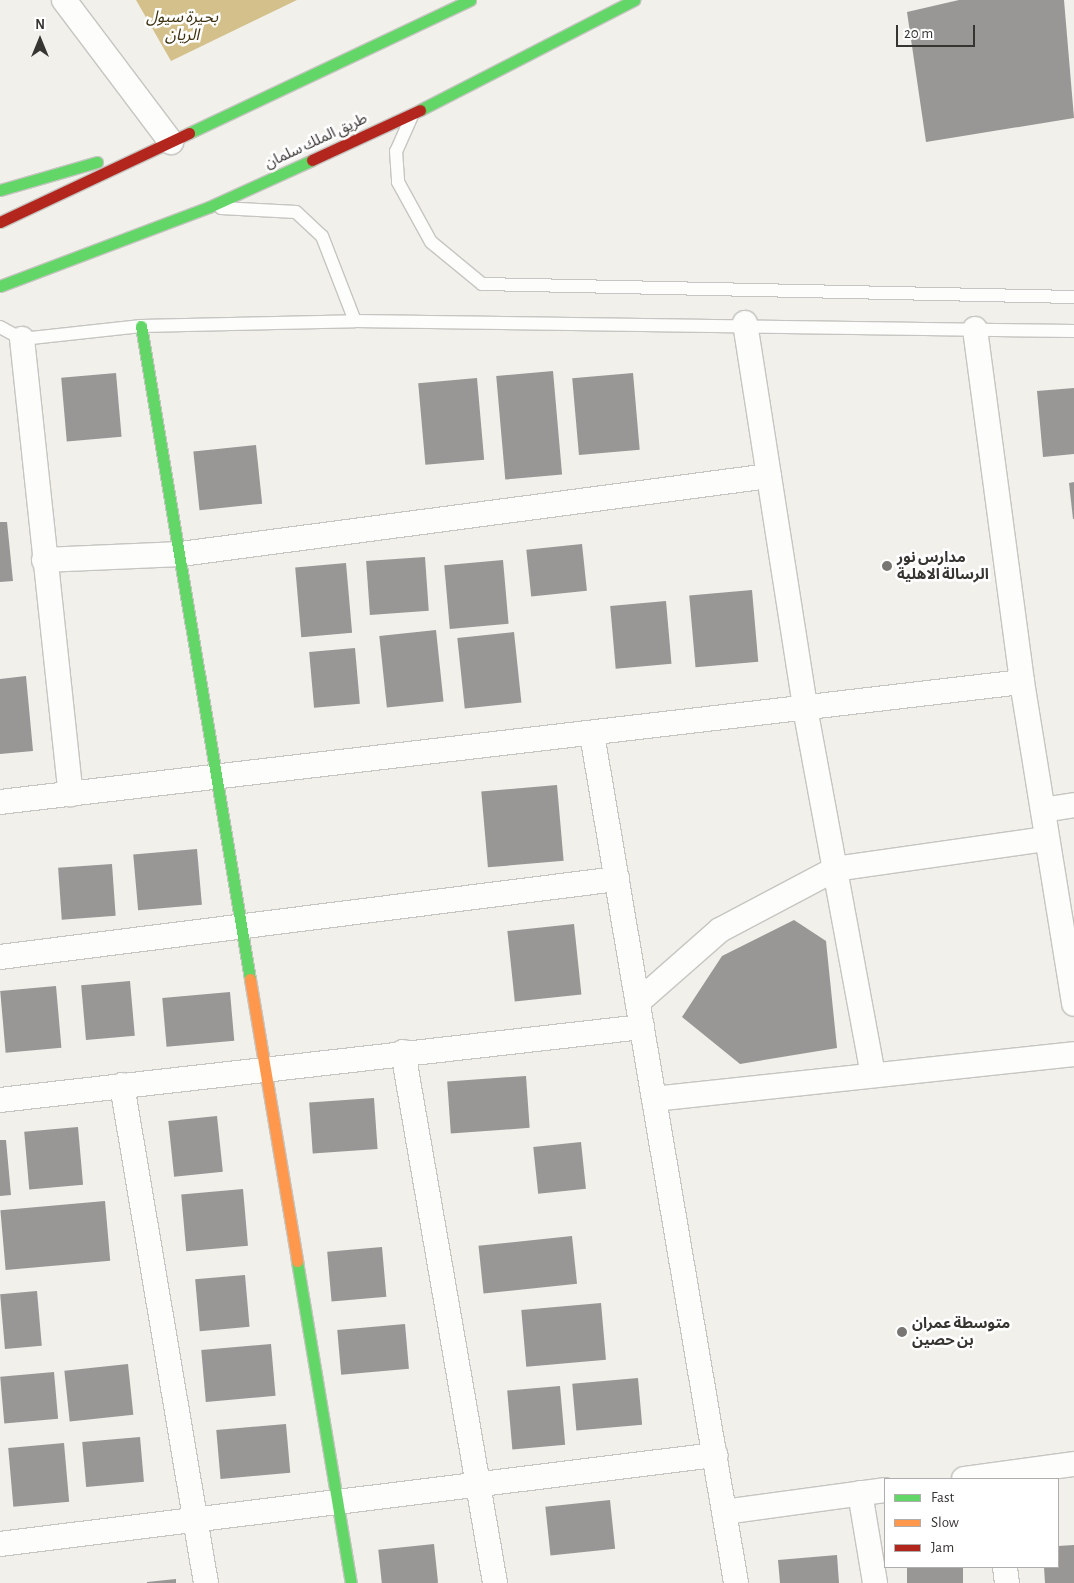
<!DOCTYPE html>
<meta charset="utf-8">
<style>
body{margin:0}
#map{position:relative;width:1074px;height:1583px;overflow:hidden;background:#f1f0eb;font-family:"Alegreya Sans","Noto Sans Arabic",sans-serif}
div>[style]{position:absolute}
.water>*{inset:0;background:#d3c08a}
.building>*{inset:0;background:#989795;transform-origin:0 0}
.roads{filter:drop-shadow(1px 0 #c6c5c1) drop-shadow(-1px 0 #c6c5c1) drop-shadow(0 1px #c6c5c1) drop-shadow(0 -1px #c6c5c1)}
.lane>*{height:12px;margin:-6px;padding:0 6px;transform-origin:6px;border-radius:6px;background:#fdfdfc}
.street>*{height:24px;margin:-12px;padding:0 12px;transform-origin:12px;border-radius:12px;background:#fdfdfc}
.fast>*{height:11px;margin:-5.5px;padding:0 5.5px;transform-origin:5.5px;border-radius:5.5px;background:#63d668}
.slow>*{height:11px;margin:-5.5px;padding:0 5.5px;transform-origin:5.5px;border-radius:5.5px;background:#ff974d}
.jam>*{height:11px;margin:-5.5px;padding:0 5.5px;transform-origin:5.5px;border-radius:5.5px;background:#b3261e}
.dots>*{width:14px;height:14px;translate:-50% -50%;box-sizing:border-box;border:2px solid #fff;border-radius:50%}
span{translate:-50% -50%;white-space:nowrap;text-align:center;line-height:1.15;-webkit-text-stroke:5px #fff;paint-order:stroke}
.street-label{font-size:15px;color:#363532}
.poi-label{font-size:15px;color:#363532;font-weight:700}
.left{translate:0 -50%;text-align:left}
.water-label{font-size:16px;color:#3e3211;font-style:italic}
.legend{position:absolute;left:884px;top:1478px;width:175px;height:90px;box-sizing:border-box;background:#fff;border:1px solid #afaead;margin:0;padding:6px 9px;list-style:none;font-size:15px;color:#363532}
.legend li{display:flex;align-items:center;gap:10px;height:25px}
.legend b{width:25px;border:1px solid #afaead}
.north{position:absolute;left:15px;top:15px;width:50px;height:50px;-webkit-text-stroke:4px #fff;paint-order:stroke;rotate:0deg;font-size:14px;font-weight:700;line-height:20px;text-align:center;color:#363532}
.north::after{content:'';display:block;margin:auto;width:18px;height:22px;background:#363532;clip-path:polygon(50% 0,100% 100%,50% 72%,0 100%)}
.scale{position:absolute;left:896px;top:25px;width:79px;height:22px;box-sizing:border-box;border:2px solid #363532;border-top:0;padding-left:6px;font-size:15px;line-height:18px;white-space:nowrap;color:#363532;-webkit-text-stroke:4px #fff;paint-order:stroke}
</style>
<div id="map">
<div class="water">
<i style="clip-path:polygon(136px 0,297px 0,171px 61px)"></i>
</div>
<div class="building">
<i style="clip-path:polygon(959px 0,1064px 0,1074px 118px,926px 142px,907px 12px)"></i>
<i style="left:553px;top:371px;width:104px;height:57px;rotate:85deg"></i>
<i style="left:116px;top:373px;width:64px;height:55px;rotate:85deg"></i>
<i style="left:633px;top:373px;width:77px;height:61px;rotate:85deg"></i>
<i style="left:477px;top:378px;width:82px;height:59px;rotate:85deg"></i>
<i style="clip-path:polygon(1074px 388px,1074px 454px,1043px 457px,1037px 391px)"></i>
<i style="left:256px;top:445px;width:59px;height:63px;rotate:84deg"></i>
<i style="clip-path:polygon(1074px 482px,1074px 519px,1073px 519px,1069px 483px)"></i>
<i style="clip-path:polygon(0 522px,7px 522px,13px 581px,0 582px)"></i>
<i style="left:582px;top:544px;width:47px;height:56px;rotate:84deg"></i>
<i style="left:425px;top:557px;width:54px;height:59px;rotate:86deg"></i>
<i style="left:503px;top:560px;width:64px;height:59px;rotate:85deg"></i>
<i style="left:346px;top:563px;width:70px;height:51px;rotate:85deg"></i>
<i style="left:752px;top:590px;width:72px;height:63px;rotate:85deg"></i>
<i style="left:666px;top:601px;width:63px;height:56px;rotate:85deg"></i>
<i style="left:436px;top:630px;width:72px;height:57px;rotate:84deg"></i>
<i style="left:514px;top:632px;width:71px;height:57px;rotate:84deg"></i>
<i style="left:355px;top:648px;width:56px;height:46px;rotate:85deg"></i>
<i style="clip-path:polygon(26px 676px,33px 751px,0 754px,0 679px)"></i>
<i style="left:557px;top:785px;width:76px;height:76px;rotate:85deg"></i>
<i style="left:197px;top:849px;width:56px;height:64px;rotate:85deg"></i>
<i style="left:112px;top:864px;width:52px;height:54px;rotate:86deg"></i>
<i style="clip-path:polygon(794px 920px,826px 941px,837px 1048px,740px 1064px,682px 1017px,722px 956px)"></i>
<i style="left:574px;top:924px;width:71px;height:67px;rotate:84deg"></i>
<i style="left:130px;top:981px;width:55px;height:49px;rotate:85deg"></i>
<i style="left:56px;top:986px;width:62px;height:56px;rotate:85deg"></i>
<i style="left:230px;top:992px;width:49px;height:68px;rotate:85deg"></i>
<i style="left:526px;top:1076px;width:52px;height:79px;rotate:86deg"></i>
<i style="left:374px;top:1098px;width:51px;height:65px;rotate:86deg"></i>
<i style="left:217px;top:1116px;width:56px;height:49px;rotate:84deg"></i>
<i style="left:78px;top:1127px;width:58px;height:54px;rotate:85deg"></i>
<i style="clip-path:polygon(0 1140px,6px 1140px,11px 1195px,0 1196px)"></i>
<i style="left:581px;top:1142px;width:47px;height:48px;rotate:84deg"></i>
<i style="left:243px;top:1189px;width:57px;height:62px;rotate:85deg"></i>
<i style="left:105px;top:1201px;width:60px;height:105px;rotate:85deg"></i>
<i style="left:572px;top:1236px;width:48px;height:94px;rotate:84deg"></i>
<i style="left:382px;top:1247px;width:50px;height:55px;rotate:85deg"></i>
<i style="left:245px;top:1275px;width:52px;height:50px;rotate:85deg"></i>
<i style="left:37px;top:1291px;width:55px;height:37px;rotate:85deg"></i>
<i style="left:601px;top:1303px;width:57px;height:80px;rotate:85deg"></i>
<i style="left:405px;top:1324px;width:45px;height:68px;rotate:85deg"></i>
<i style="left:271px;top:1344px;width:52px;height:70px;rotate:85deg"></i>
<i style="left:128px;top:1364px;width:51px;height:64px;rotate:84deg"></i>
<i style="left:54px;top:1372px;width:47px;height:54px;rotate:85deg"></i>
<i style="left:638px;top:1378px;width:47px;height:66px;rotate:85deg"></i>
<i style="left:560px;top:1386px;width:59px;height:53px;rotate:85deg"></i>
<i style="left:286px;top:1424px;width:49px;height:70px;rotate:85deg"></i>
<i style="left:140px;top:1437px;width:45px;height:58px;rotate:85deg"></i>
<i style="left:64px;top:1443px;width:59px;height:56px;rotate:85deg"></i>
<i style="left:610px;top:1500px;width:49px;height:65px;rotate:84deg"></i>
<i style="left:434px;top:1544px;width:39px;height:56px;rotate:84deg"></i>
<i style="clip-path:polygon(1074px 1545px,1074px 1583px,1045px 1583px,1044px 1567px,1058px 1567px,1058px 1546px)"></i>
<i style="clip-path:polygon(837px 1555px,839px 1583px,780px 1583px,778px 1560px)"></i>
<i style="left:907px;top:1567px;width:56px;height:16px"></i>
<i style="clip-path:polygon(176px 1579px,176px 1583px,147px 1583px,147px 1582px)"></i>
</div>
<div class="roads">
<div class="lane">
<i style="left:411px;top:118px;width:36px;rotate:114deg"></i>
<i style="left:396px;top:151px;width:31px;rotate:86deg"></i>
<i style="left:398px;top:182px;width:68px;rotate:61.2deg"></i>
<i style="left:431px;top:242px;width:66px;rotate:39.5deg"></i>
<i style="left:482px;top:284px;width:592px;rotate:1.26deg"></i>
<i style="left:221px;top:208px;width:75px;rotate:3.1deg"></i>
<i style="left:296px;top:212px;width:35px;rotate:43deg"></i>
<i style="left:322px;top:236px;width:91px;rotate:68.8deg"></i>
<i style="left:0;top:327px;width:25px;rotate:29deg"></i>
<i style="left:22px;top:339px;width:120px;rotate:-6.2deg"></i>
<i style="left:141px;top:326px;width:214px;rotate:-1.3deg"></i>
<i style="left:355px;top:321px;width:719px;rotate:0.8deg"></i>
</div>
<div class="street">
<i style="left:64px;top:0;width:178px;rotate:53deg"></i>
<i style="left:745px;top:323px;width:390px;rotate:81.1deg"></i>
<i style="left:805px;top:708px;width:373px;rotate:79.5deg"></i>
<i style="left:975px;top:329px;width:356px;rotate:82.4deg"></i>
<i style="left:1022px;top:682px;width:326px;rotate:80.8deg"></i>
<i style="left:22px;top:339px;width:458px;rotate:83.9deg"></i>
<i style="left:44px;top:560px;width:137px;rotate:-2.5deg"></i>
<i style="left:181px;top:554px;width:593px;rotate:-7.56deg"></i>
<i style="left:592px;top:734px;width:861px;rotate:80.37deg"></i>
<i style="left:0;top:802px;width:1029px;rotate:-6.7deg"></i>
<i style="left:1043px;top:810px;width:31px;rotate:-9deg"></i>
<i style="left:0;top:957px;width:622px;rotate:-7.21deg"></i>
<i style="left:638px;top:1002px;width:109px;rotate:-41.3deg"></i>
<i style="left:720px;top:930px;width:130px;rotate:-27.9deg"></i>
<i style="left:835px;top:869px;width:214px;rotate:-8.1deg"></i>
<i style="left:403px;top:1052px;width:539px;rotate:80.17deg"></i>
<i style="left:122px;top:1085px;width:505px;rotate:80.43deg"></i>
<i style="left:654px;top:1099px;width:422px;rotate:-6.1deg"></i>
<i style="left:0;top:1100px;width:646px;rotate:-6.49deg"></i>
<i style="left:964px;top:1479px;width:111px;rotate:-7.8deg"></i>
<i style="left:860px;top:1493px;width:91px;rotate:80.5deg"></i>
<i style="left:724px;top:1512px;width:162px;rotate:-7.8deg"></i>
<i style="left:0;top:1544px;width:721px;rotate:-7.1deg"></i>
<i style="left:1005px;top:1567px;width:16px;rotate:83deg"></i>
</div>
<div class="fast">
<i style="left:420px;top:110px;width:241px;rotate:-27.2deg"></i>
<i style="left:189px;top:133px;width:311px;rotate:-25.3deg"></i>
<i style="left:0;top:190px;width:101px;rotate:-16.1deg"></i>
<i style="left:0;top:286px;width:223px;rotate:-20.7deg"></i>
<i style="left:209px;top:207px;width:113px;rotate:-24.5deg"></i>
<i style="left:141px;top:326px;width:662px;rotate:80.52deg"></i>
<i style="left:297px;top:1261px;width:326px;rotate:80.5deg"></i>
</div>
<div class="slow">
<i style="left:250px;top:979px;width:286px;rotate:80.5deg"></i>
</div>
<div class="jam">
<i style="left:312px;top:160px;width:119px;rotate:-24.8deg"></i>
<i style="left:0;top:222px;width:209px;rotate:-25.2deg"></i>
</div>
</div>
<div class="dots">
<i style="left:887px;top:566px;background:#777673"></i>
<i style="left:902px;top:1332px;background:#777673"></i>
</div>
<div class="street-label">
<span style="left:316px;top:141px;rotate:-25deg">طريق الملك سلمان</span>
</div>
<div class="poi-label">
<span class="left" style="left:897px;top:566px">مدارس نور<br>الرسالة الاهلية</span>
<span class="left" style="left:912px;top:1332px">متوسطة عمران<br>بن حصين</span>
</div>
<div class="water-label">
<span style="left:182px;top:26px">بحيرة سيول<br>الريان</span>
</div>
<ul class="legend">
<li><b style="height:6px;background:#63d668"></b>Fast</li>
<li><b style="height:6px;background:#ff974d"></b>Slow</li>
<li><b style="height:6px;background:#b3261e"></b>Jam</li>
</ul>
<div class="north">N</div>
<div class="scale">20 m</div>
</div>
